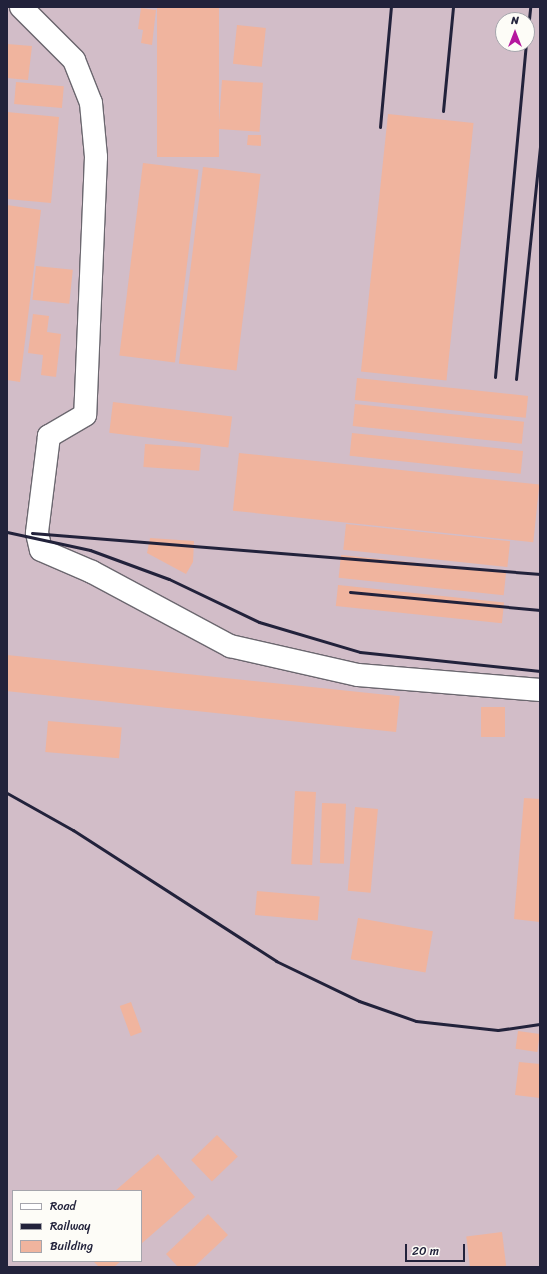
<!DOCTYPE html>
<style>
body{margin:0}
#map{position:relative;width:547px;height:1274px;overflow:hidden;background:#f3e7cf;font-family:Sriracha,sans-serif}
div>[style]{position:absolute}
.industrial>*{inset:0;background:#d2bdc8}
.building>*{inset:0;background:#f0b49e;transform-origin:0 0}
.roads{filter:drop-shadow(1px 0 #6b676f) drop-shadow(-1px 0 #6b676f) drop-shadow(0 1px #6b676f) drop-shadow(0 -1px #6b676f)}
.minor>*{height:22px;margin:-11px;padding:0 11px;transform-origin:11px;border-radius:11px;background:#fff}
.rail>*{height:3px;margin:-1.5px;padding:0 1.5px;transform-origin:1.5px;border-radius:1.5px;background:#22223b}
span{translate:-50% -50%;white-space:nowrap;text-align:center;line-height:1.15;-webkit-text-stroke:3.5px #fdfcf7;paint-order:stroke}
.frame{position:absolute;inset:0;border:8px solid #22223b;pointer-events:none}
.legend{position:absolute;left:12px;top:1190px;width:130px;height:72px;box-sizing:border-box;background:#fdfcf7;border:1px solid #a5a5ac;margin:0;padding:5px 7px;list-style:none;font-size:12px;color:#22223b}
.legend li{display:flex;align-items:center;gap:8px;height:20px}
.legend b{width:20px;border:1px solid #a5a5ac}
.north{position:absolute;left:495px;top:12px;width:40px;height:40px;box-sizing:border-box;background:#fdfcf7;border:1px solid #a5a5ac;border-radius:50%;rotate:0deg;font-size:11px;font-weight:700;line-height:16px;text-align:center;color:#22223b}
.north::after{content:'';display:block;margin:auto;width:14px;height:18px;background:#b5179e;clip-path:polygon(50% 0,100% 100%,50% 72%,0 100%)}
.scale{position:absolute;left:405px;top:1244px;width:60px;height:18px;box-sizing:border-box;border:2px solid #22223b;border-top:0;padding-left:5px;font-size:12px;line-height:14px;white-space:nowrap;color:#22223b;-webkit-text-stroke:3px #fdfcf7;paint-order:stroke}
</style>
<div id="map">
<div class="industrial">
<i style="clip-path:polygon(evenodd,7px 7px,540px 7px,540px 1267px,7px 1267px,7px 7px,503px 20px,527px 20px,527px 44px,503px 44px,503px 20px,7px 7px,13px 1191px,141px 1191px,141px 1261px,13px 1261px,13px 1191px)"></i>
</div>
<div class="building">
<i style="left:157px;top:7px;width:62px;height:150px"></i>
<i style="clip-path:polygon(141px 8px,156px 10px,152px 45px,141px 43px,143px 30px,138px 29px)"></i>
<i style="left:237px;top:25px;width:29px;height:39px;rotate:6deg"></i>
<i style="clip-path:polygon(7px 44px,32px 46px,28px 80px,7px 78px)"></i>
<i style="left:222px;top:80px;width:41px;height:49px;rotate:4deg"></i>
<i style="left:16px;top:82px;width:48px;height:22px;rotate:5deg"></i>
<i style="clip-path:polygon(7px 112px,59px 117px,51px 203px,7px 199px)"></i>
<i style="left:388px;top:114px;width:86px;height:259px;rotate:6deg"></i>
<i style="clip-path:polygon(248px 135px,261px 135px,261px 146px,247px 145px)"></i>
<i style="left:143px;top:163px;width:56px;height:194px;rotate:7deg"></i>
<i style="left:203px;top:167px;width:58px;height:198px;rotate:7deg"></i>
<i style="clip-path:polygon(7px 205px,41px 210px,20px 382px,7px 380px)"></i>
<i style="left:36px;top:266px;width:37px;height:34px;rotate:6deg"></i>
<i style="clip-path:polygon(33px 314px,49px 316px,47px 332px,61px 334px,56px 377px,41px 375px,43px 355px,28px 353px)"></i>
<i style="left:357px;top:378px;width:172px;height:22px;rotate:6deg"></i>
<i style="left:113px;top:402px;width:120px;height:31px;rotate:7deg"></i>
<i style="left:355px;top:404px;width:170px;height:22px;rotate:6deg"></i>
<i style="left:352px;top:433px;width:172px;height:23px;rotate:6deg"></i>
<i style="left:145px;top:444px;width:56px;height:23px;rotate:4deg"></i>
<i style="left:239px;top:453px;width:302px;height:58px;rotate:6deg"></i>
<i style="left:346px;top:524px;width:165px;height:26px;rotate:6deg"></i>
<i style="clip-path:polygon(150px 538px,194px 541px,193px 562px,186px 574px,147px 553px)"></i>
<i style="left:341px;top:555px;width:166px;height:23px;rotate:6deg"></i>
<i style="left:338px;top:585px;width:167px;height:21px;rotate:6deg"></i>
<i style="left:7px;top:655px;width:395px;height:36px;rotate:6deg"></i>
<i style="left:505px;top:707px;width:30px;height:24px;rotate:90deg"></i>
<i style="left:48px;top:721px;width:74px;height:31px;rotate:5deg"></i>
<i style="left:295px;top:791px;width:21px;height:73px;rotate:3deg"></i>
<i style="clip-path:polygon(524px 798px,540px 799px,540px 922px,514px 919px)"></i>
<i style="left:322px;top:803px;width:24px;height:60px;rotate:2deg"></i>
<i style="left:355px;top:807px;width:23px;height:84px;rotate:5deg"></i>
<i style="left:257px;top:891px;width:63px;height:24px;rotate:5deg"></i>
<i style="left:358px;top:918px;width:76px;height:42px;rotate:10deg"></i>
<i style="left:131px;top:1002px;width:32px;height:12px;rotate:70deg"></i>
<i style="left:518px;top:1031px;width:22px;height:18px;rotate:8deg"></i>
<i style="clip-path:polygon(519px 1062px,540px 1064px,540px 1098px,515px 1095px)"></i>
<i style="left:217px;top:1135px;width:30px;height:36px;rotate:46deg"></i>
<i style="clip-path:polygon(158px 1154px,195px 1197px,141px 1244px,141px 1191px,115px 1191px)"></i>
<i style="clip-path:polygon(208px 1214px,228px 1235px,194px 1267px,178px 1267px,166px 1254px)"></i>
<i style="left:502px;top:1232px;width:34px;height:36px;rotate:83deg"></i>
<i style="clip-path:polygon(93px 1261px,121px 1261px,114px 1267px,99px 1267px)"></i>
</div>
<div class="roads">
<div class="minor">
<i style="left:21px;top:7px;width:75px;rotate:45deg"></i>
<i style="left:74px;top:60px;width:46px;rotate:68.4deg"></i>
<i style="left:91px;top:103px;width:54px;rotate:84.7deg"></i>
<i style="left:96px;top:157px;width:258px;rotate:92.4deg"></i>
<i style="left:85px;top:415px;width:42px;rotate:149.7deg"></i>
<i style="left:49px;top:436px;width:98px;rotate:97.1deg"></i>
<i style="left:37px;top:533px;width:17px;rotate:77deg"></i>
<i style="left:41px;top:550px;width:56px;rotate:23.3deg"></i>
<i style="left:92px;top:572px;width:157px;rotate:28.2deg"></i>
<i style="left:230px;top:646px;width:131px;rotate:12.8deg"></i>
<i style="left:358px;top:675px;width:183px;rotate:4.7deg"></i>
</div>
</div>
<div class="rail">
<i style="left:527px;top:38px;width:31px;rotate:-84deg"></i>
<i style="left:443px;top:111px;width:104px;rotate:-84.5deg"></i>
<i style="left:380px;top:127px;width:121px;rotate:-84.8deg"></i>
<i style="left:495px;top:377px;width:334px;rotate:-84.7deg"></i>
<i style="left:516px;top:379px;width:235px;rotate:-84.1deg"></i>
<i style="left:7px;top:532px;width:85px;rotate:12.2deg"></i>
<i style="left:90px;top:550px;width:84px;rotate:20.2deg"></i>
<i style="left:169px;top:579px;width:100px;rotate:25.5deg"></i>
<i style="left:259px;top:622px;width:105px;rotate:16.5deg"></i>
<i style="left:360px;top:652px;width:181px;rotate:6deg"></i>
<i style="left:32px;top:533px;width:510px;rotate:4.61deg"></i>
<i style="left:350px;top:592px;width:191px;rotate:5.4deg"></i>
<i style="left:7px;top:793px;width:76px;rotate:29.3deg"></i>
<i style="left:73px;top:830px;width:242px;rotate:32.8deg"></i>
<i style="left:276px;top:961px;width:92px;rotate:25.7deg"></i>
<i style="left:359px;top:1001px;width:60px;rotate:19.3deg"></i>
<i style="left:416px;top:1021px;width:82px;rotate:6.3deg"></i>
<i style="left:498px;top:1030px;width:42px;rotate:-8.1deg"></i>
</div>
<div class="frame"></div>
<ul class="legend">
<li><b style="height:5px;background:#fff"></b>Road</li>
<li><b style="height:5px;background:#22223b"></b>Railway</li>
<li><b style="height:11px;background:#f0b49e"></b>Building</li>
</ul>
<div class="north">N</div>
<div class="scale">20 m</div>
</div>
